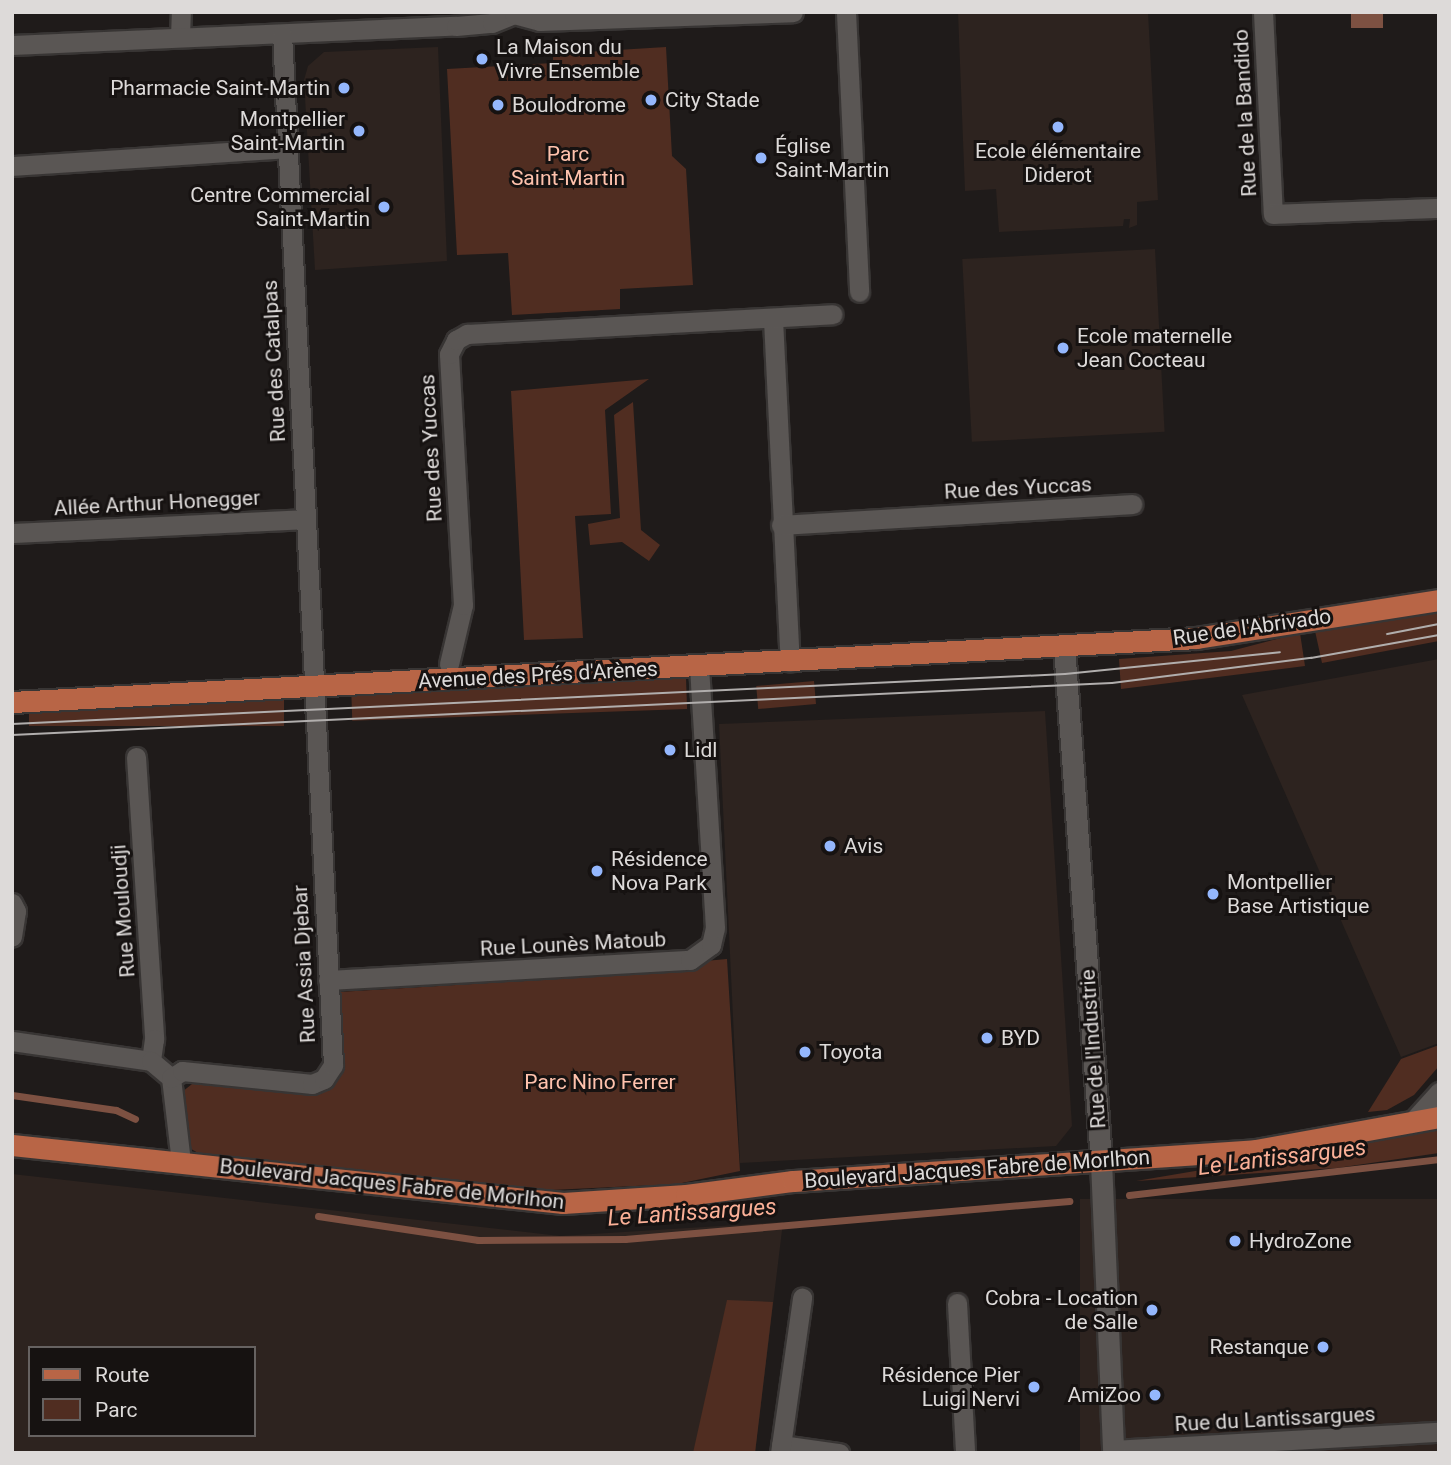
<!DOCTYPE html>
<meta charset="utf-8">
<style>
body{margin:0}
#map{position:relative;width:1451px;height:1465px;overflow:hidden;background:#1f1b1a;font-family:Roboto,sans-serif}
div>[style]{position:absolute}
.built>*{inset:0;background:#2d231f;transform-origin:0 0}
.green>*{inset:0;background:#502d21;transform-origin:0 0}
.water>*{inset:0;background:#7d5142;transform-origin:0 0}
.stream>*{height:7px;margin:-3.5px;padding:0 3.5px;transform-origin:3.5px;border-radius:3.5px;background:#7d5142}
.roads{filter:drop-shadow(2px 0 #383534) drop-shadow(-2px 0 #383534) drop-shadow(0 2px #383534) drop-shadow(0 -2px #383534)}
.street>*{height:19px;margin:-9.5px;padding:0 9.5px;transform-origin:9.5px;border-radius:9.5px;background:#5a5654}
.secondary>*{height:21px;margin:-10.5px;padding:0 10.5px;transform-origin:10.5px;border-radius:10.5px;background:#5a5654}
.primary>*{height:21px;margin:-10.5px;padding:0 10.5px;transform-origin:10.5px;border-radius:10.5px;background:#b86546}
.tram>*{height:2px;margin:-1px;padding:0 1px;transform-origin:1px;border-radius:1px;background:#b1aead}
.dots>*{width:19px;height:19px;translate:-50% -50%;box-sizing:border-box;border:4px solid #161211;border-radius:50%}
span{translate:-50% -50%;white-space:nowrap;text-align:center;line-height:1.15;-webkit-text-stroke:6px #161211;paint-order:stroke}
.poi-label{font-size:21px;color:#dddad9}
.left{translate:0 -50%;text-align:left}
.right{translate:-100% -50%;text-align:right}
.street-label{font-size:21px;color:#dddad9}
.park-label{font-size:21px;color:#ffc2ad}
.water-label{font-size:23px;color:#fbb097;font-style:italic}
.frame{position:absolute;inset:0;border:14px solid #dddad9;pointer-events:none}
.legend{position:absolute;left:28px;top:1346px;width:228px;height:91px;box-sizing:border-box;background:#161211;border:2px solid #666261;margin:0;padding:9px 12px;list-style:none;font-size:21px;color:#dddad9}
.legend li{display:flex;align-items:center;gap:14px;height:35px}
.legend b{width:35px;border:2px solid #666261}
</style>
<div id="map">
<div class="built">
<i style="clip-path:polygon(958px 12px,1148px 12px,1158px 200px,1137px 202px,1137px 225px,1129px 228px,1130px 219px,1124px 219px,1123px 226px,999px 232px,996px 189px,965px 191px)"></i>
<i style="clip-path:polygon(438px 47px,447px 261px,315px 270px,304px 80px,308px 66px,324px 52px)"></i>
<i style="left:1155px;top:249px;width:183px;height:193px;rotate:87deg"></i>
<i style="clip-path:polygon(1439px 659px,1439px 1043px,1401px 1057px,1242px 695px)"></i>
<i style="clip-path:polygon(1045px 711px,1072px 1126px,1056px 1146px,740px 1163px,719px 724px)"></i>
<i style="clip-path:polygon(evenodd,12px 1174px,560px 1236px,783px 1222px,755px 1453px,12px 1453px,12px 1174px,30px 1348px,254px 1348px,254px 1435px,30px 1435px,30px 1348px)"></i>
<i style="left:1439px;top:1199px;width:254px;height:359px;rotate:90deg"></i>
</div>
<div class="green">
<i style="clip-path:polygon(666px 47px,672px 156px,686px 169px,693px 285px,620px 289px,620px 309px,512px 315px,508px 253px,457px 255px,447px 69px,553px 63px,553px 54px)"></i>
<i style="clip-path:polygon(649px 379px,605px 410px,611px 514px,575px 516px,583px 638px,524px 640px,511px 391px)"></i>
<i style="clip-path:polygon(633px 402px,641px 530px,660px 545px,649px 561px,622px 542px,590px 545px,588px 524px,620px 518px,614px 415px)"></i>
<i style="clip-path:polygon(1439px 611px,1439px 641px,1322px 663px,1315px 631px)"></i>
<i style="clip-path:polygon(1300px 633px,1305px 666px,1121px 689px,1119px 659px,1231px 651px)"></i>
<i style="left:686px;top:678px;width:31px;height:335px;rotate:88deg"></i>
<i style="left:814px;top:681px;width:23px;height:58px;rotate:85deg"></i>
<i style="left:284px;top:698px;width:28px;height:255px;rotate:90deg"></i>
<i style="clip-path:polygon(727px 959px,740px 1171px,677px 1184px,530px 1191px,205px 1157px,186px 1146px,182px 1092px,197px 1080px,312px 1095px,332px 1088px,341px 1073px,339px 992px,693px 971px,694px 962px)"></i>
<i style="clip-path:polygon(1439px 1045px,1439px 1066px,1414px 1095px,1387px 1110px,1368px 1112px,1401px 1059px)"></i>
<i style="clip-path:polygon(1439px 1130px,1439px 1153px,1337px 1168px,1136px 1181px)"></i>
<i style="clip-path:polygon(727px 1300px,773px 1302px,755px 1453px,693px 1453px)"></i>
</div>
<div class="water">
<i style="left:1351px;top:12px;width:32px;height:16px"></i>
</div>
<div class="stream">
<i style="left:12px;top:1095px;width:105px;rotate:8.2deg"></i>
<i style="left:116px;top:1110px;width:21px;rotate:25deg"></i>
<i style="left:1129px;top:1195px;width:312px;rotate:-6.6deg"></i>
<i style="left:318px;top:1216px;width:162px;rotate:8.5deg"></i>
<i style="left:478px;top:1240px;width:147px;rotate:-0.4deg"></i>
<i style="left:625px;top:1239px;width:446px;rotate:-4.9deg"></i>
</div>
<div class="roads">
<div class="street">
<i style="left:846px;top:12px;width:280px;rotate:87.3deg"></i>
<i style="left:1263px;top:12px;width:202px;rotate:87.2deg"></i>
<i style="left:1273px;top:214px;width:166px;rotate:-2.1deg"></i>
<i style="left:180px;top:37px;width:25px;rotate:-88deg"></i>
<i style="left:12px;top:45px;width:444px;rotate:-2.5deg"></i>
<i style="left:456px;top:26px;width:36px;rotate:-5deg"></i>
<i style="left:492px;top:23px;width:24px;rotate:-22deg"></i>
<i style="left:514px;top:14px;width:27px;rotate:15deg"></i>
<i style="left:540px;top:21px;width:253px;rotate:-2deg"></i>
<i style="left:12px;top:166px;width:276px;rotate:-3.7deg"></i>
<i style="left:773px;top:319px;width:343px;rotate:87.2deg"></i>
<i style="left:781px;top:525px;width:352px;rotate:-3.4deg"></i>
<i style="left:12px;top:533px;width:292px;rotate:-2.7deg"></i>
<i style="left:449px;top:664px;width:61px;rotate:-76.7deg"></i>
<i style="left:463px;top:605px;width:251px;rotate:-93.2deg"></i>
<i style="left:449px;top:354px;width:16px;rotate:-63deg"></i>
<i style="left:456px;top:340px;width:13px;rotate:-29deg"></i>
<i style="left:467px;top:334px;width:366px;rotate:-3.1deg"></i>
<i style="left:136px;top:757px;width:283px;rotate:86.3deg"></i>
<i style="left:154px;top:1039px;width:22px;rotate:98deg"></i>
<i style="left:12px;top:903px;width:9px;rotate:63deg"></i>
<i style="left:16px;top:911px;width:26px;rotate:99deg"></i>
<i style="left:328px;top:980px;width:363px;rotate:-3.2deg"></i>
<i style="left:690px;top:960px;width:26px;rotate:-36deg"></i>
<i style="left:711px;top:945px;width:17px;rotate:-77deg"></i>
<i style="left:715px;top:928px;width:261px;rotate:-93.5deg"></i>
<i style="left:12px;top:1041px;width:140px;rotate:8.2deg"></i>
<i style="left:151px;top:1061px;width:26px;rotate:40deg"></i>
<i style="left:171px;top:1078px;width:85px;rotate:83.2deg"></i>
<i style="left:171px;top:1078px;width:13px;rotate:-32deg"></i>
<i style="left:182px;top:1071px;width:131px;rotate:5.7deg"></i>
<i style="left:312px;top:1084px;width:13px;rotate:-23deg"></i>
<i style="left:324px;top:1079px;width:17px;rotate:-57deg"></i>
<i style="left:333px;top:1065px;width:1032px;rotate:-92.83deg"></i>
<i style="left:1411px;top:1123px;width:42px;rotate:-47.9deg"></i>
<i style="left:957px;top:1303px;width:150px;rotate:86.9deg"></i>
<i style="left:781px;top:1445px;width:59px;rotate:7.9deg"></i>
<i style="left:1113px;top:1450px;width:326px;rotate:-3.2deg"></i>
<i style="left:780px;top:1453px;width:157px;rotate:-81.9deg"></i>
</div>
<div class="secondary">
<i style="left:1064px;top:646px;width:516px;rotate:85.89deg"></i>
<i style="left:1101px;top:1161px;width:292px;rotate:87.6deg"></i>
</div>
<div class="primary">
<i style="left:12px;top:702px;width:1186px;rotate:-3.09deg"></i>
<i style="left:1196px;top:638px;width:246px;rotate:-8.9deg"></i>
<i style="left:12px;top:1145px;width:554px;rotate:6.01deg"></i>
<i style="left:563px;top:1203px;width:123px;rotate:-3.7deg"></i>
<i style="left:686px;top:1195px;width:108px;rotate:-7.5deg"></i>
<i style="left:793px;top:1181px;width:464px;rotate:-3.8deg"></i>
<i style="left:1256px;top:1150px;width:186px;rotate:-10.2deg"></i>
</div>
</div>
<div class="tram">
<i style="left:1387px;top:634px;width:53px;rotate:-10.9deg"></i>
<i style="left:12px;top:724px;width:1054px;rotate:-2.72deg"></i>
<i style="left:1065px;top:674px;width:216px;rotate:-5.8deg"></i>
<i style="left:12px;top:735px;width:1101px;rotate:-2.71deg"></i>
<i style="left:1112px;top:683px;width:201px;rotate:-7.2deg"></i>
<i style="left:1311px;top:658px;width:130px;rotate:-10.2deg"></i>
</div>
<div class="dots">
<i style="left:482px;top:59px;background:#94b7fd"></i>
<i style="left:344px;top:88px;background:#94b7fd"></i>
<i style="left:651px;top:100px;background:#94b7fd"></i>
<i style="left:498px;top:105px;background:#94b7fd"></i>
<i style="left:1058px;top:127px;background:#94b7fd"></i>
<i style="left:359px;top:131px;background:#94b7fd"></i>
<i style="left:761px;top:158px;background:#94b7fd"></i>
<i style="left:384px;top:207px;background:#94b7fd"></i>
<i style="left:1063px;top:348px;background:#94b7fd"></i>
<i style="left:670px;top:750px;background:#94b7fd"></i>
<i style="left:830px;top:846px;background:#94b7fd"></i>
<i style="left:597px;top:871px;background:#94b7fd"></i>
<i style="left:1213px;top:894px;background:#94b7fd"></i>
<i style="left:987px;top:1038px;background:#94b7fd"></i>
<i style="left:805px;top:1052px;background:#94b7fd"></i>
<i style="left:1235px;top:1241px;background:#94b7fd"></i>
<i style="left:1152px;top:1310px;background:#94b7fd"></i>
<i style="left:1323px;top:1347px;background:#94b7fd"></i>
<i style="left:1034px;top:1387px;background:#94b7fd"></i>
<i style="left:1155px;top:1395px;background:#94b7fd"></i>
</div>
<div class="poi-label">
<span class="left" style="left:496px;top:59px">La Maison du<br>Vivre Ensemble</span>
<span class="right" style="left:330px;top:88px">Pharmacie Saint-Martin</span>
<span class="left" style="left:665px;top:100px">City Stade</span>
<span class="left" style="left:512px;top:105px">Boulodrome</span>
<span class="right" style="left:345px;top:131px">Montpellier<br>Saint-Martin</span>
<span class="left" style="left:775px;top:158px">Église<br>Saint-Martin</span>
<span style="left:1058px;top:163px">Ecole élémentaire<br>Diderot</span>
<span class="right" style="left:370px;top:207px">Centre Commercial<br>Saint-Martin</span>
<span class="left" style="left:1077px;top:348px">Ecole maternelle<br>Jean Cocteau</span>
<span class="left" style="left:684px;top:750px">Lidl</span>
<span class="left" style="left:844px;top:846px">Avis</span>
<span class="left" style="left:611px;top:871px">Résidence<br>Nova Park</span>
<span class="left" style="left:1227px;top:894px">Montpellier<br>Base Artistique</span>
<span class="left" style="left:1001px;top:1038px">BYD</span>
<span class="left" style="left:819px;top:1052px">Toyota</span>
<span class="left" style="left:1249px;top:1241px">HydroZone</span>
<span class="right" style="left:1138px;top:1310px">Cobra - Location<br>de Salle</span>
<span class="right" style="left:1309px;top:1347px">Restanque</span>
<span class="right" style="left:1020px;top:1387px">Résidence Pier<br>Luigi Nervi</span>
<span class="right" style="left:1141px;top:1395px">AmiZoo</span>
</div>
<div class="street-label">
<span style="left:1245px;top:113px;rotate:-93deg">Rue de la Bandido</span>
<span style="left:274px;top:361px;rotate:-93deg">Rue des Catalpas</span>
<span style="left:431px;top:448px;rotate:-93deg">Rue des Yuccas</span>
<span style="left:1018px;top:488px;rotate:-3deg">Rue des Yuccas</span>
<span style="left:157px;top:503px;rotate:-3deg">Allée Arthur Honegger</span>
<span style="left:1252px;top:627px;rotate:-8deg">Rue de l'Abrivado</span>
<span style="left:538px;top:675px;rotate:-3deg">Avenue des Prés d'Arènes</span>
<span style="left:123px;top:911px;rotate:-94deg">Rue Mouloudji</span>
<span style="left:573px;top:944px;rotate:-3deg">Rue Lounès Matoub</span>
<span style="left:304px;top:964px;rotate:-93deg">Rue Assia Djebar</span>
<span style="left:1093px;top:1049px;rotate:-94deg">Rue de l'Industrie</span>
<span style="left:977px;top:1169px;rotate:-4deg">Boulevard Jacques Fabre de Morlhon</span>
<span style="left:392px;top:1184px;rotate:6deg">Boulevard Jacques Fabre de Morlhon</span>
<span style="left:1275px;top:1419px;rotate:-3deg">Rue du Lantissargues</span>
</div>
<div class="park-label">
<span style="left:568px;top:166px">Parc<br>Saint-Martin</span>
<span style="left:600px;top:1082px">Parc Nino Ferrer</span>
</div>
<div class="water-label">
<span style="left:1282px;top:1158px;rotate:-7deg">Le Lantissargues</span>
<span style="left:692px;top:1213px;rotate:-4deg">Le Lantissargues</span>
</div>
<div class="frame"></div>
<ul class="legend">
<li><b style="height:9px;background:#b86546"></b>Route</li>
<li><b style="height:19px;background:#502d21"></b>Parc</li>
</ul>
</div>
